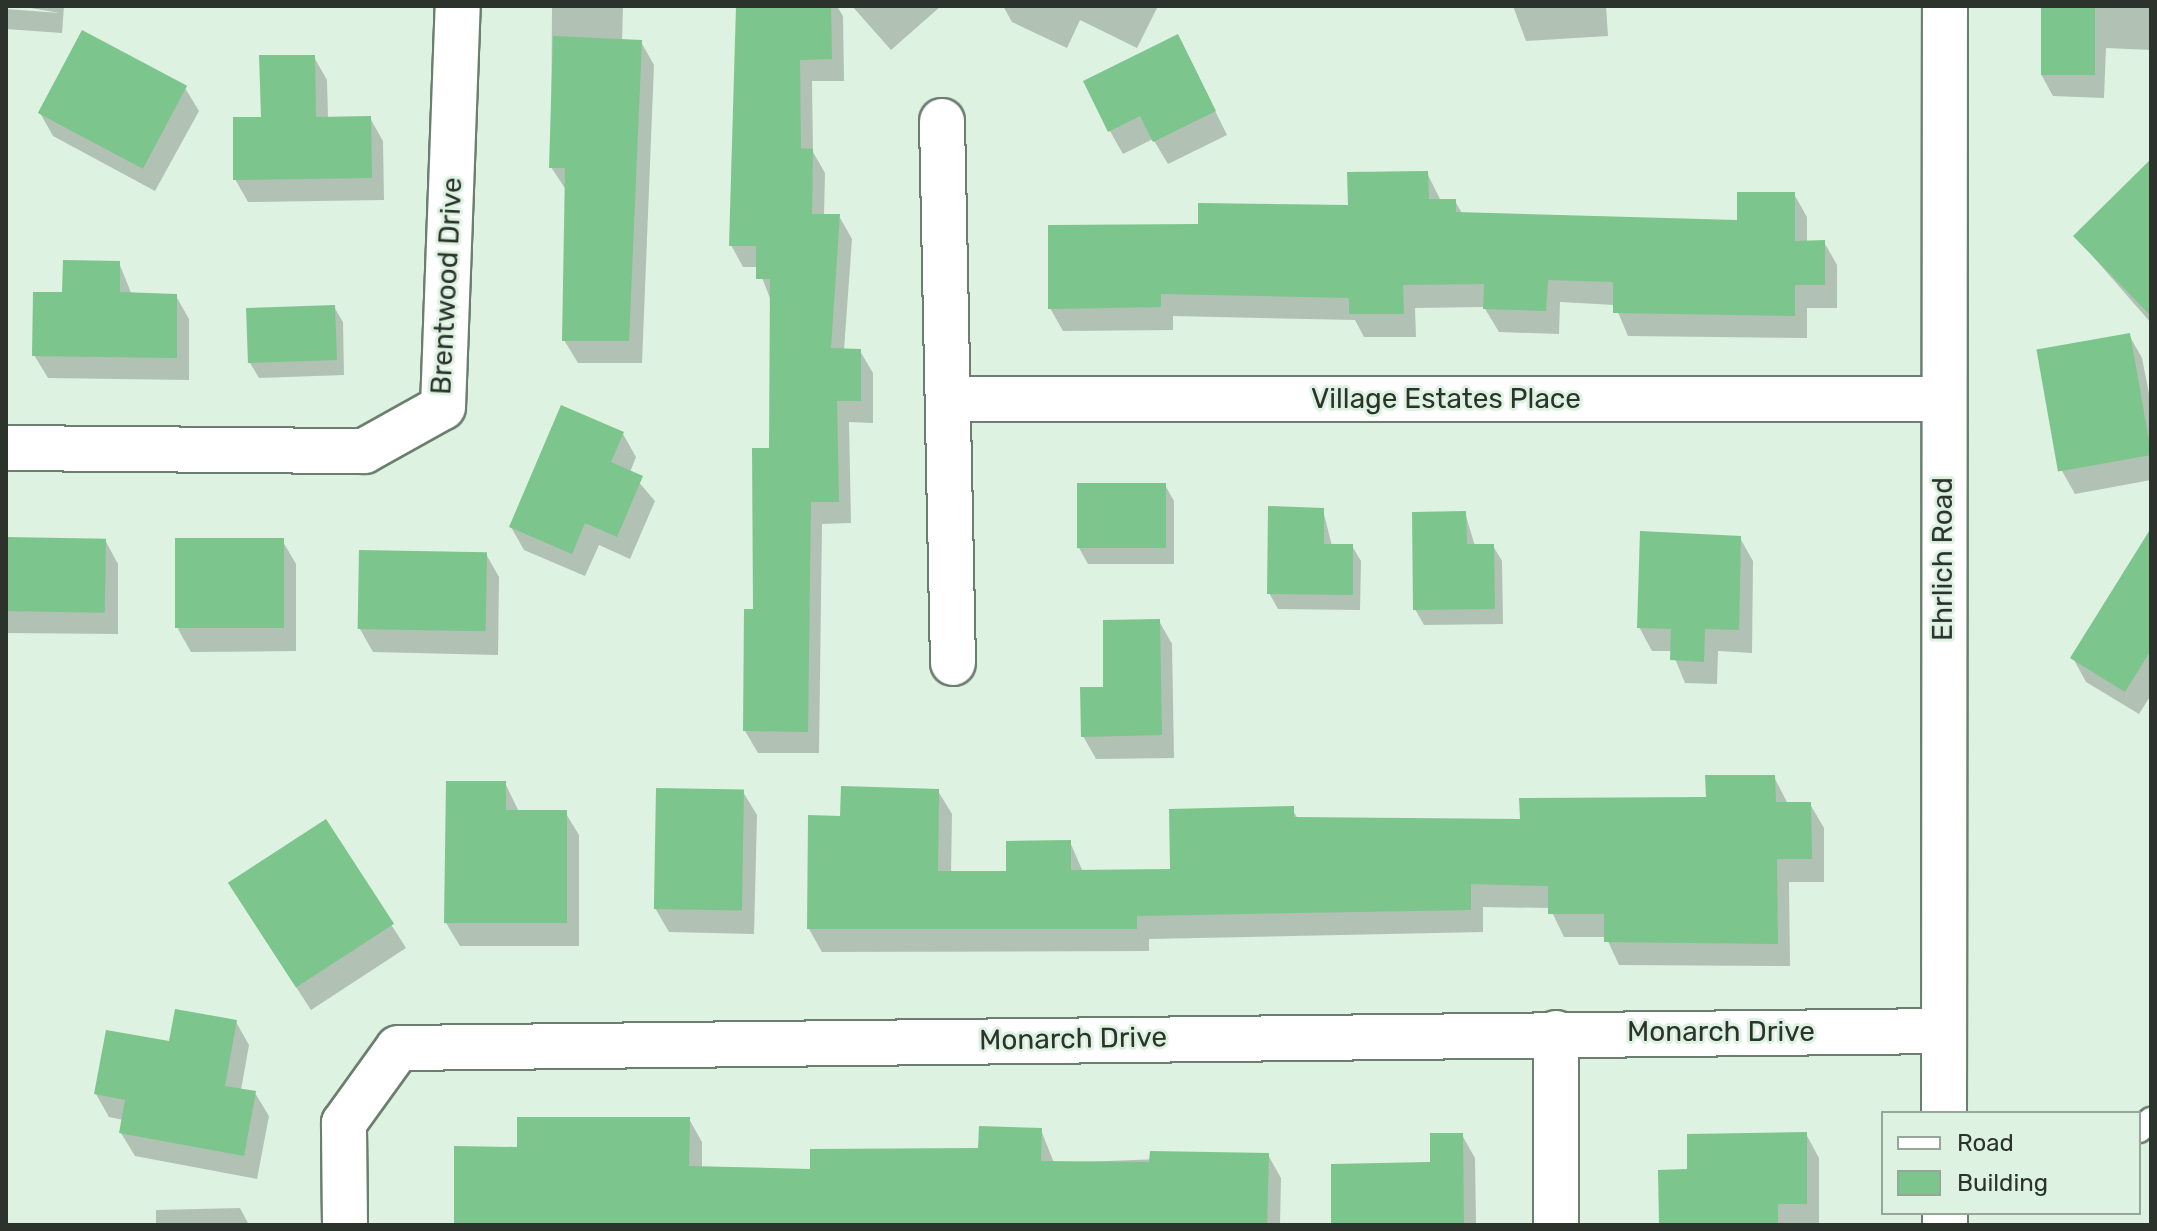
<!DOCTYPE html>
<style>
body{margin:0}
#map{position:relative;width:2157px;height:1231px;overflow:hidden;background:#def2e1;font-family:Rubik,sans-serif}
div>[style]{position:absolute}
.shadow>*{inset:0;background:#0003}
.building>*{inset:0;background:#7cc58c;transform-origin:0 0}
.roads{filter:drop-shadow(2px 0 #6c7e6f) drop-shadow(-2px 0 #6c7e6f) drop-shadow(0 2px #6c7e6f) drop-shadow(0 -2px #6c7e6f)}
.service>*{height:24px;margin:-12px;padding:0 12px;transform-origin:12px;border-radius:12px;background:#fff}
.minor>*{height:44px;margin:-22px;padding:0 22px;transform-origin:22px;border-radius:22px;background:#fff}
span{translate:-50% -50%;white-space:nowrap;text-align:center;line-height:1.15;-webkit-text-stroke:6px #def2e1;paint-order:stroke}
.street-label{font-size:28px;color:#2b332c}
.frame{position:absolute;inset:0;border:8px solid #2b332c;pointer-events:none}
.legend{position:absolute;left:1881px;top:1111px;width:260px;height:104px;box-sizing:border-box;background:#def2e1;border:2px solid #96a699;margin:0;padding:10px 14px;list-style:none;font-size:24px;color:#2b332c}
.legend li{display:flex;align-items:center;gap:16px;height:40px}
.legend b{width:40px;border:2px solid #96a699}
</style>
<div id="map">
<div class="shadow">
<i style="clip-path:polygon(19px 6px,64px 6px,62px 33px,6px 29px,6px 9px,60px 13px)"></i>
<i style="clip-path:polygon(552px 6px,623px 6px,622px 41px,641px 42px,654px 65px,642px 363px,578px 363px,564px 340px,566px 190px,551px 167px)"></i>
<i style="clip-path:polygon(738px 6px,837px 6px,843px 16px,844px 81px,812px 81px,813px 152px,825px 173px,824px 216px,839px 216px,852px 239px,844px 350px,860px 351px,873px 373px,873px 423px,849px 422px,851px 523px,822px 524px,819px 753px,758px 753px,745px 731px,771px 450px,771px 301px,758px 267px,743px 267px,731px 245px,732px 149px,739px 149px)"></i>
<i style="clip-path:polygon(852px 6px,941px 6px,891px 50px)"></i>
<i style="clip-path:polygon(1003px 6px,1158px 6px,1137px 48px,1080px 20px,1067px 48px,1012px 22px)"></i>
<i style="clip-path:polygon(1513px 6px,1606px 6px,1608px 36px,1526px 41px)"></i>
<i style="clip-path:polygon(2043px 6px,2151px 6px,2151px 50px,2106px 48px,2104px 98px,2053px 96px,2041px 74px)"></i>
<i style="clip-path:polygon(1178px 36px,1227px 135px,1168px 164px,1153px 139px,1123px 154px,1110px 131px)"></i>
<i style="clip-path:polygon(314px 57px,327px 80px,328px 118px,370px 118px,383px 141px,384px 200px,248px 202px,235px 179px,263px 119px)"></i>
<i style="clip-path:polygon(185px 88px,199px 111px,155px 191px,53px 136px,40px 113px)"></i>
<i style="clip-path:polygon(1427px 173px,1441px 201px,1455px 201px,1463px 215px,1739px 222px,1794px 194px,1807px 217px,1807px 243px,1824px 242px,1837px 265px,1837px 308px,1807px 308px,1807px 338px,1628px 336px,1615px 305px,1560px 302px,1559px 334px,1499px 332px,1484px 307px,1415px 308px,1416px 337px,1364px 337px,1355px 320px,1173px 316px,1173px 330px,1063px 331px,1050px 308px,1200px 226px,1350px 207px)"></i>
<i style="clip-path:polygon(2151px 180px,2151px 323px,2075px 236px)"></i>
<i style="clip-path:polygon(119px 263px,132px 295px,176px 296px,189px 319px,189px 380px,48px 378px,34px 355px,64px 294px)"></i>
<i style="clip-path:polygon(334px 307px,343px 322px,344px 375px,259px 378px,250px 363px)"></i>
<i style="clip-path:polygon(2129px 335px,2142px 358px,2151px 404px,2151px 480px,2075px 494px,2062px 471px)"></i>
<i style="clip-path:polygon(623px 434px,636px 457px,630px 472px,655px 501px,630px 559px,599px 545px,585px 576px,524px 550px,511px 527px)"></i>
<i style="clip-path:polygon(1165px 485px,1174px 501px,1174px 564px,1088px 564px,1079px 548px)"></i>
<i style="clip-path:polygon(1323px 510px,1332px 546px,1352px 546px,1361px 561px,1360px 610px,1278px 609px,1269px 593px)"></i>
<i style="clip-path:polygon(1465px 513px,1475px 546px,1493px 546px,1502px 561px,1503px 624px,1424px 625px,1415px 609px)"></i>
<i style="clip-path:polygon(2151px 532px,2151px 695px,2139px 714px,2086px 682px,2073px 658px)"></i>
<i style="clip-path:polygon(6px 538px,105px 540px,118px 564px,118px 634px,6px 633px)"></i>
<i style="clip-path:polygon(1740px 538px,1753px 561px,1752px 653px,1718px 651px,1717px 684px,1685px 683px,1672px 651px,1652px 651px,1639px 627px)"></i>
<i style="clip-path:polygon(282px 540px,296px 564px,296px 651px,191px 652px,178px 629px)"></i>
<i style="clip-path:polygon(486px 554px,499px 577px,498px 655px,373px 652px,360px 629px)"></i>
<i style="clip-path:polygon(1159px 621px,1172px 644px,1174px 758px,1096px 759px,1083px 736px,1105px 689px)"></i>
<i style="clip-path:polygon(1774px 777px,1788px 804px,1810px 804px,1824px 828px,1824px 882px,1789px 882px,1790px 966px,1619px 965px,1606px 937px,1564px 937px,1550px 908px,1483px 907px,1483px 932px,1149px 939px,1149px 951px,822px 952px,809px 929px,842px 818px,938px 791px,952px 814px,951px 873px,1008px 873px,1070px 842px,1083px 872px,1173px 871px,1292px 809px,1298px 819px,1522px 821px,1708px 799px)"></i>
<i style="clip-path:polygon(505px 783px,519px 812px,565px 812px,579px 835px,579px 946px,460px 946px,446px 923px)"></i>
<i style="clip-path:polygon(743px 792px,757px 815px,754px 934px,669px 932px,655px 908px)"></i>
<i style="clip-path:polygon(326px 822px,406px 948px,311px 1010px,244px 907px)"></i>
<i style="clip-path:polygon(236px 1022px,249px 1045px,241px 1090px,255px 1093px,269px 1116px,257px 1179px,135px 1156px,121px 1133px,124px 1120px,109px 1117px,96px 1094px,170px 1044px)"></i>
<i style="clip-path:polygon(689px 1119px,702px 1142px,702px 1169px,812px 1171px,980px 1150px,1041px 1130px,1054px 1163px,1268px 1155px,1281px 1178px,1280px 1225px,456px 1225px,519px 1149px)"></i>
<i style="clip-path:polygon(1806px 1134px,1819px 1158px,1819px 1225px,1661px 1225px,1689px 1171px)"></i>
<i style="clip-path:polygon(1462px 1135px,1475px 1158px,1476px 1225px,1333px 1225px,1432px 1164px)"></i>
<i style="clip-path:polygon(240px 1208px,249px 1225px,156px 1225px,156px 1210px)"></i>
</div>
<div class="building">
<i style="clip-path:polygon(736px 6px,831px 6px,832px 59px,800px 60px,801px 148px,813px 149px,812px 214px,840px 214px,831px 348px,861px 349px,861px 401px,837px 401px,839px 502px,811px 502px,808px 732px,743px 731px,744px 609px,753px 609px,752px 448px,769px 448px,770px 279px,756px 279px,756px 246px,729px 246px)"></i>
<i style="left:2041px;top:6px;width:54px;height:69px"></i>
<i style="left:82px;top:30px;width:119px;height:94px;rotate:28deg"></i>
<i style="clip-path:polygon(1178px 34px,1216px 111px,1153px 142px,1140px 116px,1108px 132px,1083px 81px)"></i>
<i style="clip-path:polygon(553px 36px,642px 40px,629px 341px,562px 341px,565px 168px,549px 168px)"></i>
<i style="clip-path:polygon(259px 55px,315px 55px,316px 117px,371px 116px,372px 178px,233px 180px,233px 117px,261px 117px)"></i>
<i style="clip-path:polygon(2151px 159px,2151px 316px,2073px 236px)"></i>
<i style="clip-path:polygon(1428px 171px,1429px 199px,1456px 199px,1456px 212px,1737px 220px,1737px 192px,1795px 192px,1795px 241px,1825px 240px,1825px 285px,1795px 285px,1795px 316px,1613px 313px,1613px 282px,1548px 280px,1546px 311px,1483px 309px,1484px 284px,1403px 285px,1404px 314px,1349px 314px,1349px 298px,1161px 294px,1161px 307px,1048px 309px,1048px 225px,1198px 224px,1198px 203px,1348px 205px,1347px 172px)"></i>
<i style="clip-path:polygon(63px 260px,120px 261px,120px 292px,177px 294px,177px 358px,32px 356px,33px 292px,62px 292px)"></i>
<i style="left:335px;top:305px;width:55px;height:89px;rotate:88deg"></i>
<i style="left:2130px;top:333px;width:124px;height:95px;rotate:80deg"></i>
<i style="clip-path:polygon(561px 405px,624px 432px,611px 462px,643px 476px,617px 537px,585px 523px,572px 554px,509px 527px)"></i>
<i style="left:1077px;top:483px;width:89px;height:65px"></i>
<i style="clip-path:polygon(1268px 506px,1324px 508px,1324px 544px,1353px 544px,1353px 595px,1267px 594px)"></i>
<i style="clip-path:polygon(1466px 511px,1467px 544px,1494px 544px,1495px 609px,1413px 610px,1412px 512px)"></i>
<i style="clip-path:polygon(2151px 528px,2151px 650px,2125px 692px,2070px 658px)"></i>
<i style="clip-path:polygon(1640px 531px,1741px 536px,1739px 630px,1705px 629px,1704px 662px,1670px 660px,1671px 629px,1637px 628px)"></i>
<i style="left:6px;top:537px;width:100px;height:74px;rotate:1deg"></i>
<i style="left:284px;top:538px;width:90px;height:109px;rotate:90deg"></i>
<i style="left:359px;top:550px;width:128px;height:79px;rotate:1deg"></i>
<i style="clip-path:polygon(1160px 619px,1162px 735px,1081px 737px,1080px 687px,1103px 687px,1103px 620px)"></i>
<i style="clip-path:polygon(1705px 775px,1775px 775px,1776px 802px,1811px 802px,1812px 859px,1777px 859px,1778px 944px,1604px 942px,1604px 914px,1548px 914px,1548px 886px,1471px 884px,1471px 910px,1137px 916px,1137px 929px,807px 929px,808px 815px,840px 816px,841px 786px,939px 789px,938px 871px,1006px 871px,1006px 841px,1071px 840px,1071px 870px,1170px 869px,1169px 809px,1294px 806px,1294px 817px,1520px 819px,1519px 798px,1706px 797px)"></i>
<i style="clip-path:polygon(446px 781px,506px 781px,506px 810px,567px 810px,567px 923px,444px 923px)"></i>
<i style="left:656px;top:788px;width:88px;height:121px;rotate:1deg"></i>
<i style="left:326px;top:819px;width:125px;height:117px;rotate:57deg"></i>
<i style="clip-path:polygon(175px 1009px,237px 1020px,225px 1086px,256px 1091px,244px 1156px,119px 1133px,125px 1100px,94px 1094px,106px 1030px,169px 1041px)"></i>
<i style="clip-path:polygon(517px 1117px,690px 1117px,689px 1166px,810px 1169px,810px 1149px,978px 1148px,979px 1126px,1042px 1128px,1041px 1161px,1149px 1162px,1150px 1151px,1269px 1153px,1267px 1225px,454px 1225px,454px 1146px,517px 1147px)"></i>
<i style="clip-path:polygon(1807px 1132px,1807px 1204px,1778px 1204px,1778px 1225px,1659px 1225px,1658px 1170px,1687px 1169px,1687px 1134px)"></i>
<i style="clip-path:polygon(1430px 1133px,1463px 1133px,1464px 1225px,1331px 1225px,1331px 1164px,1430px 1162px)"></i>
</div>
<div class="roads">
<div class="service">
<i style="left:2139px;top:1130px;width:16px;rotate:-40deg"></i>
</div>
<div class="minor">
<i style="left:942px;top:121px;width:542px;rotate:88.84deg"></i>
<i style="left:949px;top:399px;width:994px"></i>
<i style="left:6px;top:448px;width:358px;rotate:0.5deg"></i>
<i style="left:364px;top:451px;width:90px;rotate:-29.1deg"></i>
<i style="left:443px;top:407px;width:401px;rotate:-87.9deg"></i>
<i style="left:1556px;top:1033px;width:192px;rotate:90deg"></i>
<i style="left:1944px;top:1113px;width:1107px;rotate:-89.95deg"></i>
<i style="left:1945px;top:1213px;width:12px;rotate:90deg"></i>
<i style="left:345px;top:1225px;width:102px;rotate:-90.6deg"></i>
<i style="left:344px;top:1123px;width:92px;rotate:-54.2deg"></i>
<i style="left:398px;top:1048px;width:1545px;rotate:-0.63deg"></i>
</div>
</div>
<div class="street-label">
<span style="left:447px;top:286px;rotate:-87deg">Brentwood Drive</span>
<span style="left:1446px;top:399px">Village Estates Place</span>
<span style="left:1943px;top:559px;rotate:-90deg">Ehrlich Road</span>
<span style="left:1721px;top:1032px">Monarch Drive</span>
<span style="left:1073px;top:1039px;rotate:-1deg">Monarch Drive</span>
</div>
<div class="frame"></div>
<ul class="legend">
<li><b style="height:10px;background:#fff"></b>Road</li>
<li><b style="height:22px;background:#7cc58c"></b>Building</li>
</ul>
</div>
